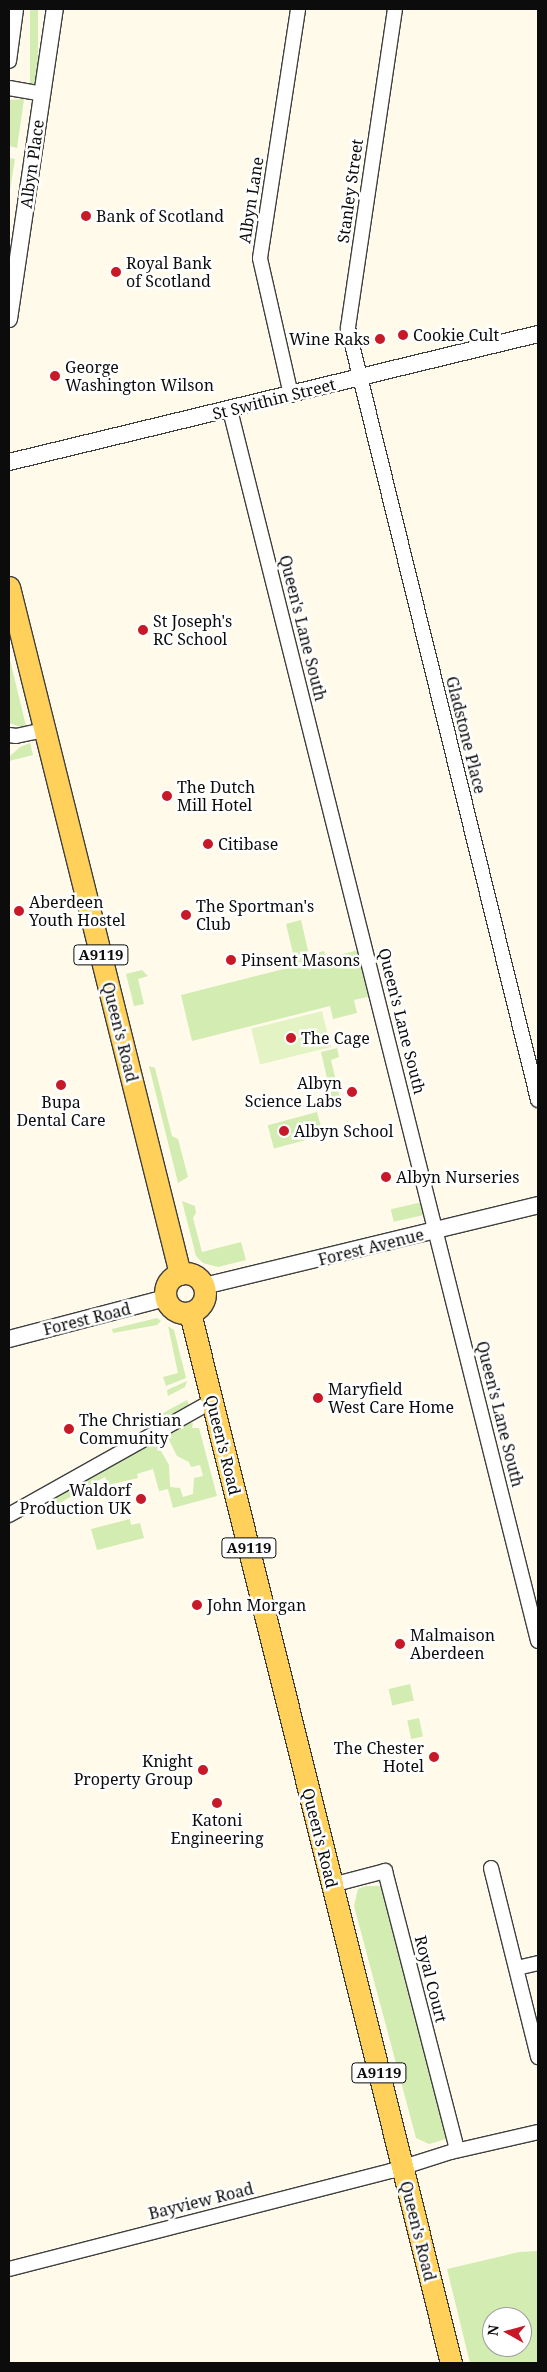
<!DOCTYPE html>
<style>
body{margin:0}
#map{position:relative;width:547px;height:2372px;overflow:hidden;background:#fffaea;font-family:"Noto Serif",serif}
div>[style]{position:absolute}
.green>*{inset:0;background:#d2ecb1;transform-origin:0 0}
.pitch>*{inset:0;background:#e4f3c4;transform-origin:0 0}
.roads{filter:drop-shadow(1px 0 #3f3f3f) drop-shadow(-1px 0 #3f3f3f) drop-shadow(0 1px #3f3f3f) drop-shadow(0 -1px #3f3f3f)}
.minor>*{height:14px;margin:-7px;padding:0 7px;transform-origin:7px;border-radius:7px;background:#fff}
.tertiary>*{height:16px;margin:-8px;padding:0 8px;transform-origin:8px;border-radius:8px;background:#fff}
.primary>*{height:21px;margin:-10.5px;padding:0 10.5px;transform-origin:10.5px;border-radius:10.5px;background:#ffd15a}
.primary>.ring{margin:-10.5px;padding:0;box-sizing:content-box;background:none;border:21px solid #ffd15a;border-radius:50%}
.dots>*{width:14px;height:14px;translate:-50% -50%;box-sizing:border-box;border:2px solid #fff;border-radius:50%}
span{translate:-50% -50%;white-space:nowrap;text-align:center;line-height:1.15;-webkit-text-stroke:5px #fff;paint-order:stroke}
.shield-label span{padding:1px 4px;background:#fff;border:1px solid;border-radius:4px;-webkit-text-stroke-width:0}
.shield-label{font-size:15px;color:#0c0c0c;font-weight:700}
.street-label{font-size:16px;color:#0c0c0c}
.poi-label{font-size:16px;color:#0c0c0c}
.left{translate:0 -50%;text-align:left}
.right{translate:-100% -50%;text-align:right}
.frame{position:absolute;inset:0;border:10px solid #0c0c0c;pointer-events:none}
.north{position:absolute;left:482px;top:2307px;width:50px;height:50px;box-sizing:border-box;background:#fff;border:1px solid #9e9e9e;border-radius:50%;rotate:277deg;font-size:14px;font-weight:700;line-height:20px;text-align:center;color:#0c0c0c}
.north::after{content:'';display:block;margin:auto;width:18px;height:22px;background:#c71927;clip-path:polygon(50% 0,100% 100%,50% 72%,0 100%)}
</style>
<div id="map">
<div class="green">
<i style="left:30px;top:9px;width:8px;height:75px"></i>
<i style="clip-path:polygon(24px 99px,17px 148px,9px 146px,9px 100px)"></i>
<i style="clip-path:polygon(9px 158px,15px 159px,10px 190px,9px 190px)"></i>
<i style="clip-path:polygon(9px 656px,26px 726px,21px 727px,9px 723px)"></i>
<i style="clip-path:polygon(30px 743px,33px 755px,9px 761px,9px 757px,20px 747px)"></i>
<i style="clip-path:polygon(301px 920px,309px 955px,324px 951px,326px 958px,359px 950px,371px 996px,354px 1000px,357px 1013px,333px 1019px,330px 1006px,192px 1041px,181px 995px,296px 966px,286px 924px)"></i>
<i style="clip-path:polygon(142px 970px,148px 976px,138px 979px,144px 1004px,134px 1006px,126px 974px)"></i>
<i style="clip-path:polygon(337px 1048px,339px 1057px,331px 1060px,341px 1102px,333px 1104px,321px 1052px)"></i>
<i style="clip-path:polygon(149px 1066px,155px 1068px,172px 1136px,178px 1139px,188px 1177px,178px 1183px)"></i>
<i style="left:317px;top:1112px;width:24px;height:51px;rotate:75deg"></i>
<i style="clip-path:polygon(182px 1201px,195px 1206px,196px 1213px,193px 1218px,202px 1252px,241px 1242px,246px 1260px,218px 1267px,203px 1263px,196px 1256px)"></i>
<i style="left:422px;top:1202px;width:13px;height:32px;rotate:77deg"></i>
<i style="clip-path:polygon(157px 1318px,161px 1321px,157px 1325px,113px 1333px,112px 1329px)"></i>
<i style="clip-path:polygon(168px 1326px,174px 1330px,186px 1378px,166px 1386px,163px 1377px,178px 1373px)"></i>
<i style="clip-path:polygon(187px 1381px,185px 1387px,168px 1396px,167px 1390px)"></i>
<i style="clip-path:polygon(187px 1400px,189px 1405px,165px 1417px,163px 1413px)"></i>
<i style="clip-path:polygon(190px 1423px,193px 1423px,192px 1428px,199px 1428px,217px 1496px,173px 1508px,168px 1489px,159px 1491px,153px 1469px,137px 1474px,138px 1478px,108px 1485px,105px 1477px,51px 1508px,49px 1501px,152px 1443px,157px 1444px,169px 1465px,170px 1487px,180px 1488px,183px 1497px,193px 1494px,194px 1478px,203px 1476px,200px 1465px,191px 1467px,189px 1462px,177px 1456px,168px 1438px,168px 1434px)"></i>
<i style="clip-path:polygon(130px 1519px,131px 1525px,140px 1523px,144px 1538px,97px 1550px,91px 1529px)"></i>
<i style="left:410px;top:1684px;width:17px;height:22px;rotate:77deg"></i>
<i style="left:419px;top:1718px;width:19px;height:12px;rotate:78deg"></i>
<i style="clip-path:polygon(366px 1886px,379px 1886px,385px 1891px,446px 2139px,429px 2144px,416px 2138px,354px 1906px,358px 1889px)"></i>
<i style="clip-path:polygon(evenodd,538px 2251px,538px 2363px,470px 2363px,447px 2269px,519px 2252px,538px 2251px,492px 2317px,522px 2317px,522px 2347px,492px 2347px,492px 2317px)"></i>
</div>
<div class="pitch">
<i style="left:322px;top:1011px;width:37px;height:73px;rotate:76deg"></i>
</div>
<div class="roads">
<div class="minor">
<i style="left:395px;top:9px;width:322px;rotate:98.4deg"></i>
<i style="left:348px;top:328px;width:795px;rotate:76.17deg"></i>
<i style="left:9px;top:61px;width:52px;rotate:-82.3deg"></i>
<i style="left:9px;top:88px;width:34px;rotate:10deg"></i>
<i style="left:291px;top:395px;width:140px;rotate:-102.8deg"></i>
<i style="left:260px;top:258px;width:252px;rotate:-81.3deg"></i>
<i style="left:230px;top:410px;width:1269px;rotate:75.95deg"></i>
<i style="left:9px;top:735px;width:7px;rotate:8deg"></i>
<i style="left:16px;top:736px;width:29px;rotate:-12deg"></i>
<i style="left:9px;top:1515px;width:233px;rotate:-29.3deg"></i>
<i style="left:491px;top:1868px;width:195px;rotate:76deg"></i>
<i style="left:332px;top:1885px;width:55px;rotate:-14.8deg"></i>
<i style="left:385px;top:1871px;width:288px;rotate:75.5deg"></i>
<i style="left:517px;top:1968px;width:22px;rotate:-13deg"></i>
<i style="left:9px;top:2269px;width:394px;rotate:-14.4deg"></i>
<i style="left:391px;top:2171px;width:63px;rotate:-17.6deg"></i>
<i style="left:451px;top:2152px;width:89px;rotate:-12.9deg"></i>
</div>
<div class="tertiary">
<i style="left:9px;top:319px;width:313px;rotate:-81.6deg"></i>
<i style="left:9px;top:462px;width:544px;rotate:-13.6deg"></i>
<i style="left:204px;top:1286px;width:344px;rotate:-13.6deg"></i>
<i style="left:9px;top:1339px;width:161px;rotate:-14.7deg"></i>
</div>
<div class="primary">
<i style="left:9px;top:587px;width:708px;rotate:76.02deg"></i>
<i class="ring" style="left:165px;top:1273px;width:19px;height:19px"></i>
<i style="left:190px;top:1313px;width:1082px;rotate:76.04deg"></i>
</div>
</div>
<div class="dots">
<i style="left:86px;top:216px;background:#c71927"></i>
<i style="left:116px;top:272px;background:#c71927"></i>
<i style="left:403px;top:335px;background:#c71927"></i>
<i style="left:380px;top:339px;background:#c71927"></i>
<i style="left:55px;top:376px;background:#c71927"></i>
<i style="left:143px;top:630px;background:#c71927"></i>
<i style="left:167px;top:796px;background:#c71927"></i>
<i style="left:208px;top:844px;background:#c71927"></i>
<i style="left:19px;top:911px;background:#c71927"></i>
<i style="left:186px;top:915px;background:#c71927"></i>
<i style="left:231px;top:960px;background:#c71927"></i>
<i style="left:291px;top:1038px;background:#c71927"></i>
<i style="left:61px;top:1085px;background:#c71927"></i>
<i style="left:352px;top:1092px;background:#c71927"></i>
<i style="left:284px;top:1131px;background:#c71927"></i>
<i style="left:386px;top:1177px;background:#c71927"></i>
<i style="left:318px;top:1398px;background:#c71927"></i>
<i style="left:69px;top:1429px;background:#c71927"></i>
<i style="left:141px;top:1499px;background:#c71927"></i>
<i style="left:197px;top:1605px;background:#c71927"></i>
<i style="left:400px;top:1644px;background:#c71927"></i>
<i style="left:434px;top:1757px;background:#c71927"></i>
<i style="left:203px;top:1770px;background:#c71927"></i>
<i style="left:217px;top:1803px;background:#c71927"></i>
</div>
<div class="shield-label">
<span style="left:101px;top:955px">A9119</span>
<span style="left:249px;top:1548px">A9119</span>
<span style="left:379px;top:2073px">A9119</span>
</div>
<div class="street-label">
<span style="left:32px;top:164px;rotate:-82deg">Albyn Place</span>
<span style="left:350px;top:191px;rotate:-82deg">Stanley Street</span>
<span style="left:251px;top:200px;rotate:-81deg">Albyn Lane</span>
<span style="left:274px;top:399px;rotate:-14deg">St Swithin Street</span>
<span style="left:303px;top:628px;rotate:76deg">Queen's Lane South</span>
<span style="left:466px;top:735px;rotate:76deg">Gladstone Place</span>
<span style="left:402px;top:1021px;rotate:76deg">Queen's Lane South</span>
<span style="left:120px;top:1032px;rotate:76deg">Queen's Road</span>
<span style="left:371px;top:1247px;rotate:-14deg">Forest Avenue</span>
<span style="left:87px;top:1319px;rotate:-14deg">Forest Road</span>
<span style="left:500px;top:1414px;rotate:76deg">Queen's Lane South</span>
<span style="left:223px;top:1445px;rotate:76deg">Queen's Road</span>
<span style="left:320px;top:1838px;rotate:76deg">Queen's Road</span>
<span style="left:431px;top:1979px;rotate:76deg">Royal Court</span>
<span style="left:201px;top:2201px;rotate:-14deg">Bayview Road</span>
<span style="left:418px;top:2231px;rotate:76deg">Queen's Road</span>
</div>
<div class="poi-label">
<span class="left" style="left:96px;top:216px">Bank of Scotland</span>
<span class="left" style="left:126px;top:272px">Royal Bank<br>of Scotland</span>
<span class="left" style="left:413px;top:335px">Cookie Cult</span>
<span class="right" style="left:370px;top:339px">Wine Raks</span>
<span class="left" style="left:65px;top:376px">George<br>Washington Wilson</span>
<span class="left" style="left:153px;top:630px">St Joseph's<br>RC School</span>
<span class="left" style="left:177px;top:796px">The Dutch<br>Mill Hotel</span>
<span class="left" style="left:218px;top:844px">Citibase</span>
<span class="left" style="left:29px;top:911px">Aberdeen<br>Youth Hostel</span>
<span class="left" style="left:196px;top:915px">The Sportman's<br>Club</span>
<span class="left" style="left:241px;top:960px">Pinsent Masons</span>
<span class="left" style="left:301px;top:1038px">The Cage</span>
<span class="right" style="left:342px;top:1092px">Albyn<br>Science Labs</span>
<span style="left:61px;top:1111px">Bupa<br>Dental Care</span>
<span class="left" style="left:294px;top:1131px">Albyn School</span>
<span class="left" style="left:396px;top:1177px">Albyn Nurseries</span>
<span class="left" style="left:328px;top:1398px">Maryfield<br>West Care Home</span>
<span class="left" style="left:79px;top:1429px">The Christian<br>Community</span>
<span class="right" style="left:131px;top:1499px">Waldorf<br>Production UK</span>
<span class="left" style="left:207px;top:1605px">John Morgan</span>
<span class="left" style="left:410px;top:1644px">Malmaison<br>Aberdeen</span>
<span class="right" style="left:424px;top:1757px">The Chester<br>Hotel</span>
<span class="right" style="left:193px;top:1770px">Knight<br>Property Group</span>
<span style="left:217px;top:1829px">Katoni<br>Engineering</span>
</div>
<div class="frame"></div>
<div class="north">N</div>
</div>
